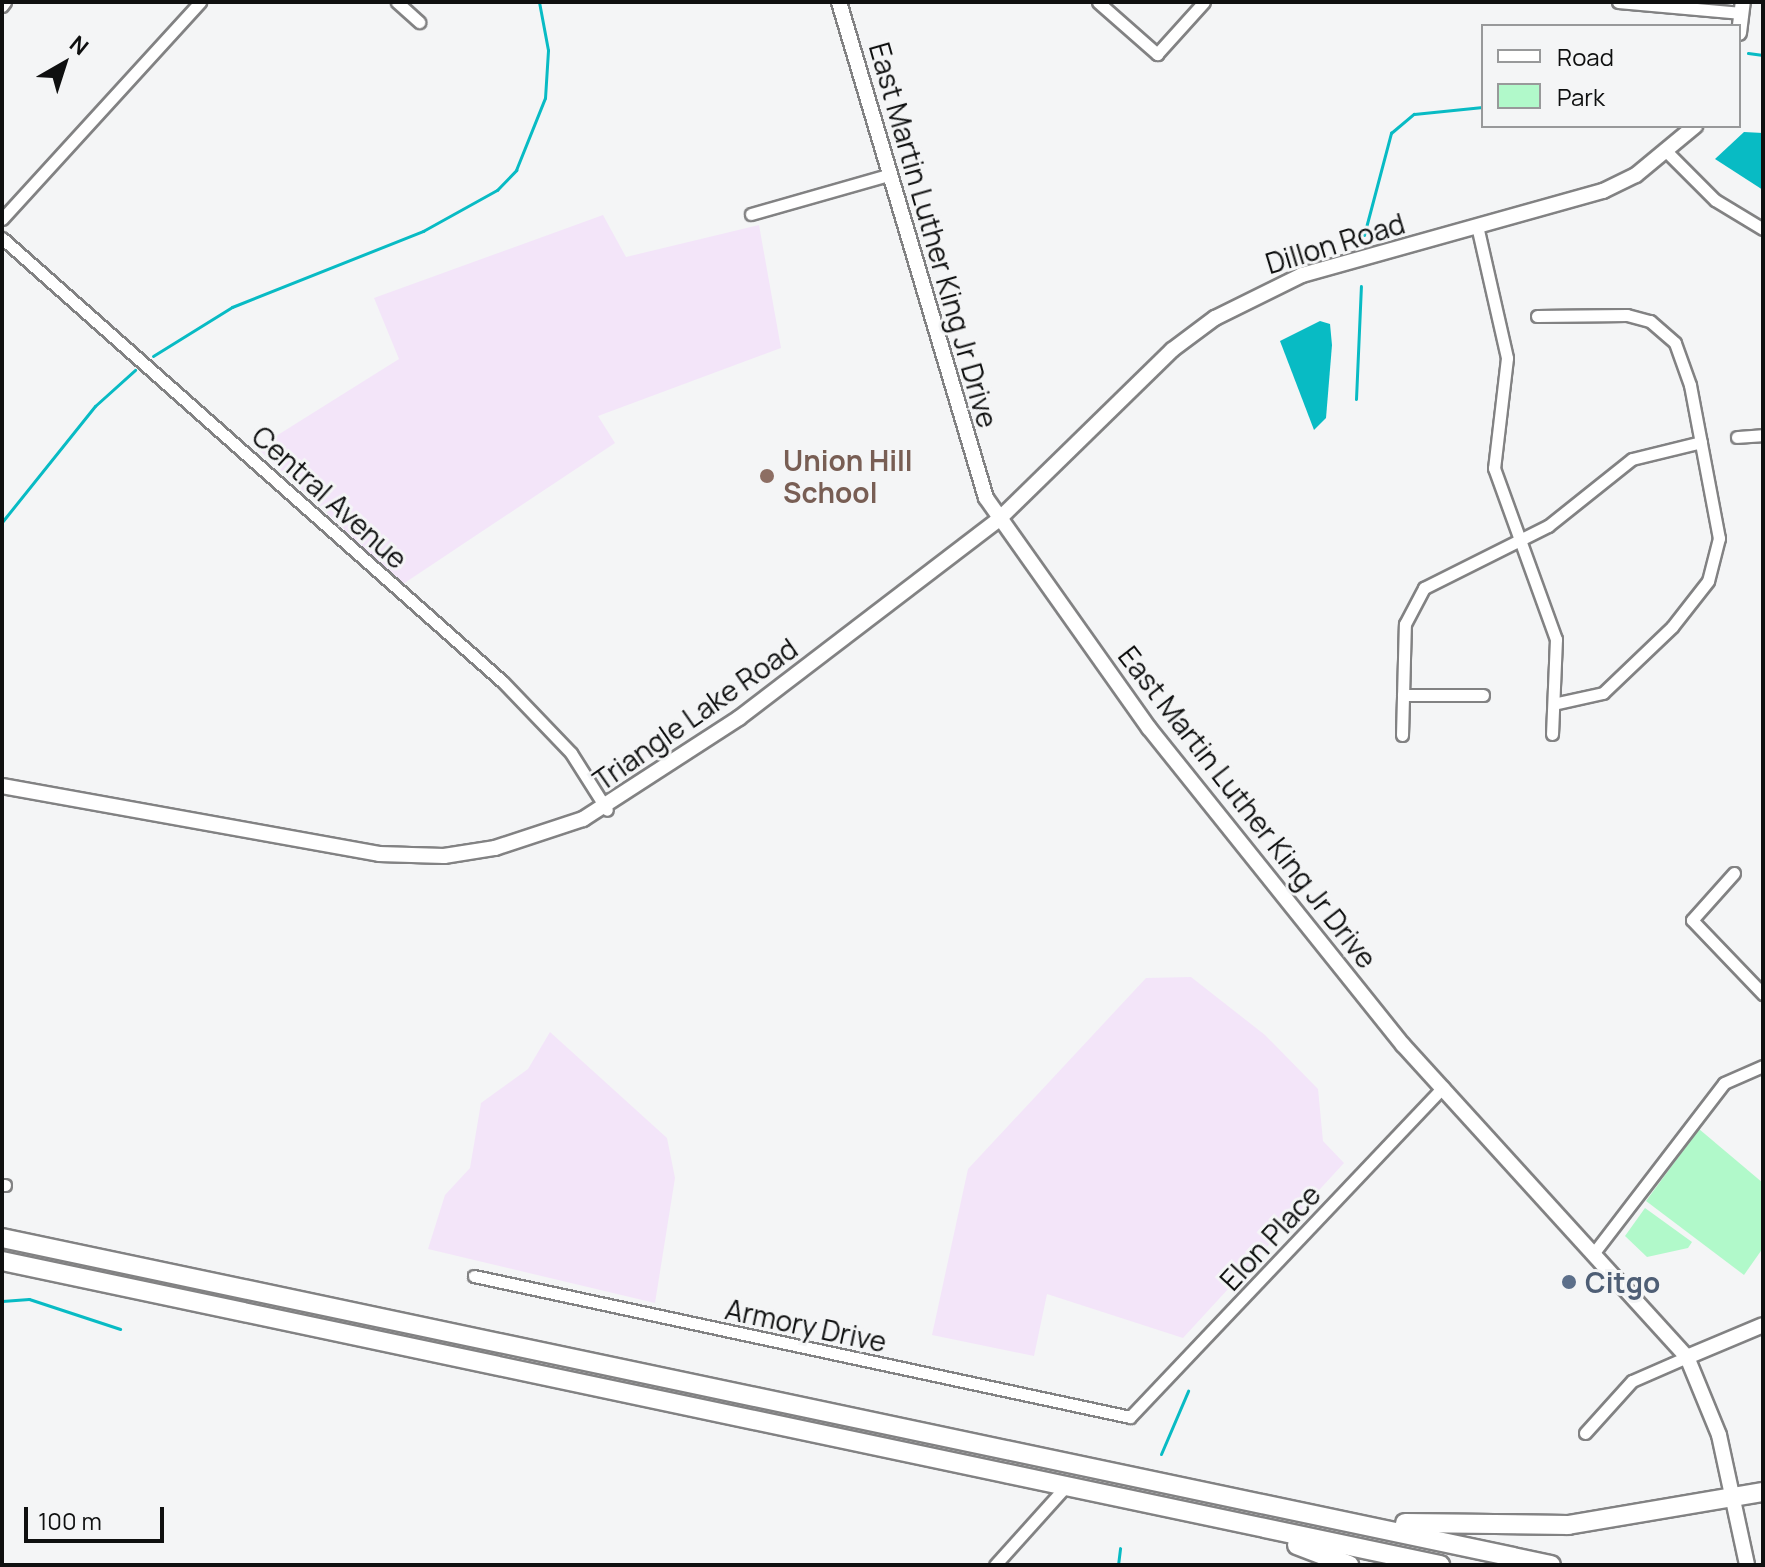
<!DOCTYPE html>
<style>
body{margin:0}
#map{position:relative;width:1765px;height:1567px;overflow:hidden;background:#f4f5f6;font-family:Manrope,sans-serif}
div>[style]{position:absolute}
.industrial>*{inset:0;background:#f3e5f9}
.green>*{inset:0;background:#b1f9ca}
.water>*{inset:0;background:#08bbc4}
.stream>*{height:3px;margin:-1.5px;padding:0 1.5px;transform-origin:1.5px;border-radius:1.5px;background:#08bbc4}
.roads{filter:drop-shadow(2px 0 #828283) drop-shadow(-2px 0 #828283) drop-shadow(0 2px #828283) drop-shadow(0 -2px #828283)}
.minor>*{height:11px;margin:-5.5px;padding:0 5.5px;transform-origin:5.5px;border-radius:5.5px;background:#fff}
.tertiary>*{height:14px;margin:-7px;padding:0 7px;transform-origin:7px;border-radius:7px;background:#fff}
.secondary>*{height:14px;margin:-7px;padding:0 7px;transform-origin:7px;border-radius:7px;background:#fff}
.trunk>*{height:18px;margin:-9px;padding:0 9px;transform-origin:9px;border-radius:9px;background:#fff}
.dots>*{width:22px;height:22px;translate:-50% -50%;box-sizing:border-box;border:4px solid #f4f5f6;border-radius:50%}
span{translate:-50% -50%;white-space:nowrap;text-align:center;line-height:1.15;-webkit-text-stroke:6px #f4f5f6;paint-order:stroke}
.street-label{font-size:28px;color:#0f1010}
.education-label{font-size:28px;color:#785e54;font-weight:700}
.left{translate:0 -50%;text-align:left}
.service-label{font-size:28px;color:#4e5e75;font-weight:700}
.frame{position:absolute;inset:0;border:4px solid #0f1010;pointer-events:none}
.legend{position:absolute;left:1481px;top:24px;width:260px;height:104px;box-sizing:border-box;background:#f4f5f6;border:2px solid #98999a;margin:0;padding:10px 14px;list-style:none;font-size:24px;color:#0f1010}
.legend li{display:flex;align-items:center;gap:16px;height:40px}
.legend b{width:40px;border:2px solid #98999a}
.north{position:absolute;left:24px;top:24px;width:80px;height:80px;-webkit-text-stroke:6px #f4f5f6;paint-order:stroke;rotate:39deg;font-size:22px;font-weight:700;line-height:32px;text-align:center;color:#0f1010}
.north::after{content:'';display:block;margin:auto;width:28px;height:36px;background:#0f1010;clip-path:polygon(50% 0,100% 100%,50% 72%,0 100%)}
.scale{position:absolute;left:24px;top:1507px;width:140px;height:36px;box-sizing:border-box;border:4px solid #0f1010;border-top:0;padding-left:10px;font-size:24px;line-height:28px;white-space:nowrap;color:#0f1010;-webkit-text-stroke:6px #f4f5f6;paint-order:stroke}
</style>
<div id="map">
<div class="industrial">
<i style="clip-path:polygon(603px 215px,626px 257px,759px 225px,781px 348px,598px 416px,615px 443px,403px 584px,257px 448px,399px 359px,374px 298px)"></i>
<i style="clip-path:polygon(1191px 977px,1265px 1035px,1318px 1089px,1323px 1141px,1344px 1163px,1183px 1338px,1047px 1294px,1034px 1356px,932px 1335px,968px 1169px,1146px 978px)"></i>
<i style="clip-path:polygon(550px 1032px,667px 1138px,675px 1178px,655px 1303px,428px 1249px,445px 1195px,470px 1168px,481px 1103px,528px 1069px)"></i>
</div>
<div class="green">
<i style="clip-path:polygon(1699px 1129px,1763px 1183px,1763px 1248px,1744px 1275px,1646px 1201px)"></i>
<i style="clip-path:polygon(1645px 1208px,1692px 1242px,1688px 1248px,1647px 1257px,1625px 1236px)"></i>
</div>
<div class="water">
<i style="clip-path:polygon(1744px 132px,1763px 133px,1763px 190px,1715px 159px)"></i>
<i style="clip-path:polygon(1320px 321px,1330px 324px,1332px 345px,1326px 418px,1314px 430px,1280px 341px)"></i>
</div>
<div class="stream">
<i style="left:1748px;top:53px;width:15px;rotate:8deg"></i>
<i style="left:1364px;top:235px;width:106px;rotate:-75.2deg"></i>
<i style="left:1391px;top:133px;width:30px;rotate:-40deg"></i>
<i style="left:1414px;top:114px;width:69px;rotate:-5.8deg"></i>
<i style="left:153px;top:356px;width:93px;rotate:-31.8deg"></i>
<i style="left:232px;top:307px;width:206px;rotate:-21.7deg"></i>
<i style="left:423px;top:231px;width:85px;rotate:-29deg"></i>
<i style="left:497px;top:190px;width:28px;rotate:-46deg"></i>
<i style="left:516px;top:170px;width:78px;rotate:-68.1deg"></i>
<i style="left:545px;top:98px;width:48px;rotate:-86.4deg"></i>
<i style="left:548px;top:50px;width:49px;rotate:-100.6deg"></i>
<i style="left:1356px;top:399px;width:113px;rotate:-87.5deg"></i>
<i style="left:2px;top:522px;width:149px;rotate:-51.3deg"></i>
<i style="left:95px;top:406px;width:54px;rotate:-42deg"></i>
<i style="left:2px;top:1301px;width:27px;rotate:-4deg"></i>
<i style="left:29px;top:1299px;width:96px;rotate:18.2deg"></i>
<i style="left:1161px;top:1454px;width:69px;rotate:-66.8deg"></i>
<i style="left:1118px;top:1565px;width:17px;rotate:-83deg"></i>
</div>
<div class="roads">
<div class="minor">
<i style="left:397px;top:2px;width:30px;rotate:42deg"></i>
<i style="left:1098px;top:2px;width:79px;rotate:41.4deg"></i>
<i style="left:1157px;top:54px;width:70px;rotate:-47.9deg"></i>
<i style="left:1618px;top:2px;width:124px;rotate:5.1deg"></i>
<i style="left:2px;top:6px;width:5px;rotate:-53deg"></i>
<i style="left:1667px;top:152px;width:68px;rotate:45deg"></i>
<i style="left:1715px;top:200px;width:56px;rotate:31.1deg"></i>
<i style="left:751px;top:214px;width:142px;rotate:-15.9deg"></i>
<i style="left:2px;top:219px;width:294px;rotate:-47.6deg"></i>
<i style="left:1478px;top:230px;width:131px;rotate:77.2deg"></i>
<i style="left:1507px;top:358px;width:111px;rotate:96.7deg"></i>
<i style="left:1494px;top:468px;width:182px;rotate:70.1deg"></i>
<i style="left:1556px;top:639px;width:95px;rotate:92.4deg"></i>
<i style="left:2px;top:238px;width:669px;rotate:41.55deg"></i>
<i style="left:503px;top:682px;width:98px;rotate:46.2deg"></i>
<i style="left:571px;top:753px;width:67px;rotate:57.7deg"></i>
<i style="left:1537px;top:316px;width:90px;rotate:-0.6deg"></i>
<i style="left:1627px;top:315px;width:24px;rotate:15deg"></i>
<i style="left:1650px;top:321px;width:33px;rotate:41deg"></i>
<i style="left:1675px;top:343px;width:45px;rotate:70.3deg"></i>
<i style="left:1690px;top:385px;width:156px;rotate:79.3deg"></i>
<i style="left:1719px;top:538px;width:44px;rotate:104.3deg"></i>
<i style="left:1708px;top:581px;width:58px;rotate:128deg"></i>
<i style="left:1672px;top:627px;width:95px;rotate:136.3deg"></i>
<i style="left:1603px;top:693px;width:47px;rotate:167.7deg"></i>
<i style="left:1737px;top:437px;width:26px;rotate:-4deg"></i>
<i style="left:1403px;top:695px;width:80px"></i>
<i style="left:1402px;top:735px;width:111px;rotate:-88.5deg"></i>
<i style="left:1405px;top:624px;width:41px;rotate:-62.2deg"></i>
<i style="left:1424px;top:588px;width:139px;rotate:-26.6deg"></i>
<i style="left:1548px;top:526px;width:107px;rotate:-38.6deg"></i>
<i style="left:1632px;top:459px;width:71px;rotate:-13.8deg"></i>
<i style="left:1734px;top:873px;width:63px;rotate:131.8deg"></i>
<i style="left:1692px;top:920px;width:103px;rotate:46.2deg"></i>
<i style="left:2px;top:1185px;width:3px"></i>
<i style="left:1596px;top:1250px;width:210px;rotate:-52.5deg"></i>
<i style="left:1724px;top:1083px;width:43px;rotate:-23.6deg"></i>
<i style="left:474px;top:1276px;width:671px;rotate:12.13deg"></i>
<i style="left:1130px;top:1417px;width:455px;rotate:-46.5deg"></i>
<i style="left:1585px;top:1433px;width:70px;rotate:-47.9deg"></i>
<i style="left:1632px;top:1381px;width:60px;rotate:-23.6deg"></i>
<i style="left:995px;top:1565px;width:108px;rotate:-48deg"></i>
</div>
<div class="tertiary">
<i style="left:1739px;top:33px;width:31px;rotate:-83deg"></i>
<i style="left:2px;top:786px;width:383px;rotate:10.2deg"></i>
<i style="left:379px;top:854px;width:65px;rotate:1.8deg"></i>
<i style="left:444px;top:856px;width:52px;rotate:-8.9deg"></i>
<i style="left:495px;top:848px;width:93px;rotate:-18.2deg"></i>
<i style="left:583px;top:819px;width:186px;rotate:-32.9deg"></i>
<i style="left:739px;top:718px;width:327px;rotate:-37.4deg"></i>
<i style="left:999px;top:519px;width:242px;rotate:-44.3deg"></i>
<i style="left:1172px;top:350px;width:54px;rotate:-36.7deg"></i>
<i style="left:1215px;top:318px;width:97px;rotate:-26.3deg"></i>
<i style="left:1302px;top:275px;width:313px;rotate:-15.6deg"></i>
<i style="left:1603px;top:191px;width:37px;rotate:-26deg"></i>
<i style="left:1636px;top:175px;width:77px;rotate:-39.7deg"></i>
<i style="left:1687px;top:1357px;width:82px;rotate:-22.8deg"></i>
</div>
<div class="secondary">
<i style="left:839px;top:2px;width:517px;rotate:73.49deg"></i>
<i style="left:986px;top:498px;width:282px;rotate:54.7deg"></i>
<i style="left:1149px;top:728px;width:406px;rotate:51.3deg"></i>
<i style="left:1403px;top:1045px;width:422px;rotate:47.7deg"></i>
<i style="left:1687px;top:1357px;width:84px;rotate:67.7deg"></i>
<i style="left:1719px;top:1435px;width:133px;rotate:77.8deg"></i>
</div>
<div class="trunk">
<i style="left:2px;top:1238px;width:1583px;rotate:11.92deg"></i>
<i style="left:2px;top:1261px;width:1470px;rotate:11.94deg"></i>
<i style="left:1405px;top:1523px;width:163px;rotate:0.7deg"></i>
<i style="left:1568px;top:1525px;width:198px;rotate:-9.6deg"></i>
<i style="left:1297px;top:1545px;width:56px;rotate:21deg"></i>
</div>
</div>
<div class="dots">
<i style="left:767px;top:476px;background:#8d6e63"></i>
<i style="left:1569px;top:1282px;background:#5c6f8a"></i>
</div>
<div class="street-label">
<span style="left:934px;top:235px;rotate:74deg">East Martin Luther King Jr Drive</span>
<span style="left:1335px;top:243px;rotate:-17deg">Dillon Road</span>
<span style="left:330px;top:497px;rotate:42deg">Central Avenue</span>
<span style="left:695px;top:714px;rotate:-35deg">Triangle Lake Road</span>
<span style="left:1248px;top:807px;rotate:52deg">East Martin Luther King Jr Drive</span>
<span style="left:1270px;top:1237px;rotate:-47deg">Elon Place</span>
<span style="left:806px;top:1325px;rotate:12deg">Armory Drive</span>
</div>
<div class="education-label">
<span class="left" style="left:783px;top:476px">Union Hill<br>School</span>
</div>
<div class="service-label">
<span class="left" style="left:1585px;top:1282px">Citgo</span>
</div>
<div class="frame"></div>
<ul class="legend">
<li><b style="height:10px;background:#fff"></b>Road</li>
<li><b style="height:22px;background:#b1f9ca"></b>Park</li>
</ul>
<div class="north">N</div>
<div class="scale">100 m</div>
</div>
